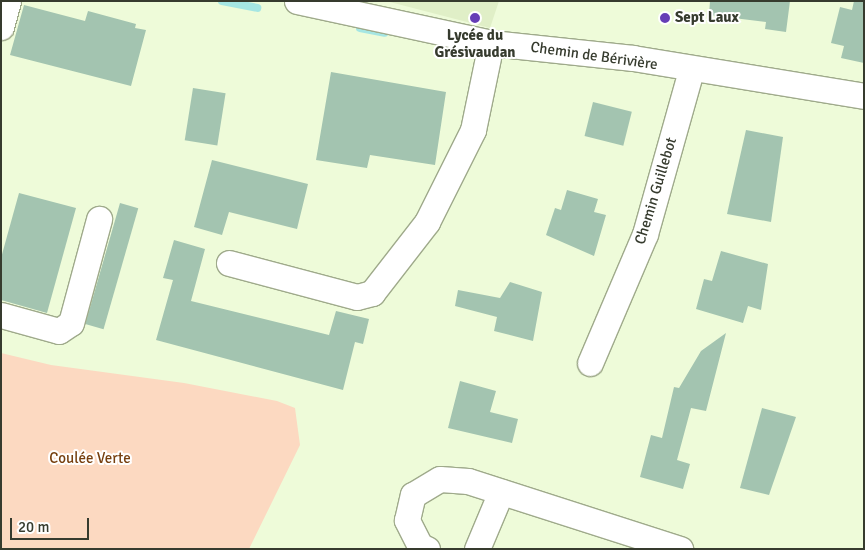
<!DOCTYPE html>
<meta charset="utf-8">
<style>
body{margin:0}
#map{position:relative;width:865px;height:550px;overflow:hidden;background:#eefbd9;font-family:Signika,sans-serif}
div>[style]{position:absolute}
.built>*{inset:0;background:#e0efc7}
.green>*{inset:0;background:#fcd9c1}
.stream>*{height:8px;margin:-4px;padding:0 4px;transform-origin:4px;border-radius:4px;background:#a5e6e3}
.building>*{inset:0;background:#a3c4b0;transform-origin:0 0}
.roads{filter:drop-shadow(1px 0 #9faa8b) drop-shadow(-1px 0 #9faa8b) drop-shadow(0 1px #9faa8b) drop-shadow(0 -1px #9faa8b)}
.minor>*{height:25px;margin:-12.5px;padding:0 12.5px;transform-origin:12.5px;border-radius:12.5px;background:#fff}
.dots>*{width:14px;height:14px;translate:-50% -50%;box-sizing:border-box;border:2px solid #fff;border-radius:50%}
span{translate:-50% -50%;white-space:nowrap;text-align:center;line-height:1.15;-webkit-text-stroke:4px #fff;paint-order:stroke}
.poi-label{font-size:15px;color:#363b2e;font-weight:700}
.left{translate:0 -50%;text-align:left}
.street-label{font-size:15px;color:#363b2e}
.park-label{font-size:15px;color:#763f0e}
.frame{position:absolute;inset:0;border:2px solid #363b2e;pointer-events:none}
.scale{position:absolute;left:10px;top:518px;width:79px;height:22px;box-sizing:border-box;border:2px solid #363b2e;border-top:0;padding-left:6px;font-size:15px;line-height:18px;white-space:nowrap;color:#363b2e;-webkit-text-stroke:4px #fff;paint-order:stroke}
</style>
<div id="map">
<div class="built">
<i style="clip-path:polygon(386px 1px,499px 1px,490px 28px)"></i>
</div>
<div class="green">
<i style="clip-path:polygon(1px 353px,51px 365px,184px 383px,277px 401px,295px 408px,300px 445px,249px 549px,1px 549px)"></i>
</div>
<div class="stream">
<i style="left:222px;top:1px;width:36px;rotate:11deg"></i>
<i style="left:360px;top:28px;width:25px;rotate:11deg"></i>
</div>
<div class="building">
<i style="clip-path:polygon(710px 1px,790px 1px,786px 32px,765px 29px,766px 22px,709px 15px)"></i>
<i style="clip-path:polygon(854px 1px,864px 1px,864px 63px,841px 58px,844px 46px,831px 43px,840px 7px,852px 10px)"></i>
<i style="clip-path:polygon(24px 5px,85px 21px,88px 11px,136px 24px,135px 28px,146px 30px,131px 86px,10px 55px)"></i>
<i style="clip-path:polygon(331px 72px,446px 92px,435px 165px,370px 155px,367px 168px,316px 160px)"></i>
<i style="left:193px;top:88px;width:33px;height:53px;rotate:9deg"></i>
<i style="left:593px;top:102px;width:40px;height:35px;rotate:14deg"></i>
<i style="clip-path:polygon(746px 130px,783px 137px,771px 222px,727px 214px)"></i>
<i style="clip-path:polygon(212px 160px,308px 184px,297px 229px,229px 212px,222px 235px,194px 227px)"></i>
<i style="clip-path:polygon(567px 190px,598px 199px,594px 212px,606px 215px,594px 256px,546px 235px,555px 208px,561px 210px)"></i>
<i style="clip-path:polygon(19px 193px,76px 208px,47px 313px,1px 300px,1px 258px)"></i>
<i style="left:120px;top:203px;width:19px;height:126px;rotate:16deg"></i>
<i style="clip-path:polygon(174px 240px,205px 249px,191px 301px,329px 335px,336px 311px,369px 319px,363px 344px,355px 342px,343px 390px,156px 340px,173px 280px,163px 278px)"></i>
<i style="clip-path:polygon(721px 251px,768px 264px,761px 310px,748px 306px,743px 323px,696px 309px,704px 279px,712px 281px)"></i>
<i style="clip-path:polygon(510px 282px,542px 292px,533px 341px,494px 331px,497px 317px,455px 306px,458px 290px,500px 298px)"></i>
<i style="clip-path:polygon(726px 333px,706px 411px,691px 408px,677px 460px,690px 464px,683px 489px,640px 477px,651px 435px,662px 438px,674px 387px,679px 388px,701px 351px)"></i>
<i style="clip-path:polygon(460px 381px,496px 391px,490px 412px,518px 419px,512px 443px,448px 428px)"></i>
<i style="clip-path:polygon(762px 408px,796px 417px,769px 495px,740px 488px)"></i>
</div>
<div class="roads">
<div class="minor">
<i style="left:297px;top:1px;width:198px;rotate:12.2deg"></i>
<i style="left:491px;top:43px;width:143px;rotate:6deg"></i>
<i style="left:633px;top:58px;width:234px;rotate:9.3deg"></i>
<i style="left:1px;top:27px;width:27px;rotate:-75deg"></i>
<i style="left:229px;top:263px;width:132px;rotate:14.9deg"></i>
<i style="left:357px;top:297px;width:16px;rotate:-15deg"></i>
<i style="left:372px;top:293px;width:90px;rotate:-52.2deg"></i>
<i style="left:427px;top:222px;width:103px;rotate:-63.4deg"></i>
<i style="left:473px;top:130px;width:89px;rotate:-78.3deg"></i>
<i style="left:1px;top:315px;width:60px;rotate:15.4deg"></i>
<i style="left:59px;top:331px;width:14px;rotate:-34deg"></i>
<i style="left:71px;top:323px;width:108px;rotate:-74.9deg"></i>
<i style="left:590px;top:363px;width:140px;rotate:-66.9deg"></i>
<i style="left:645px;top:234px;width:170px;rotate:-74.3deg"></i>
<i style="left:427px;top:549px;width:8px;rotate:-157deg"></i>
<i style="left:420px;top:546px;width:29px;rotate:-117deg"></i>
<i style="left:407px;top:520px;width:26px;rotate:-77deg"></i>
<i style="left:413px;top:495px;width:31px;rotate:-31deg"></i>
<i style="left:440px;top:479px;width:28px;rotate:4deg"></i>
<i style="left:468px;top:481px;width:223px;rotate:17.8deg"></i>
<i style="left:477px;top:549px;width:62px;rotate:-67.2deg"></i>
</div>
</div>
<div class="dots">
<i style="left:475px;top:18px;background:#663eb6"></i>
<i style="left:665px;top:18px;background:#663eb6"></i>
</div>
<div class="poi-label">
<span class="left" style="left:675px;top:18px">Sept Laux</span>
<span style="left:475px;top:44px">Lycée du<br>Grésivaudan</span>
</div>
<div class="street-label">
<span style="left:594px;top:56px;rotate:8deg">Chemin de Bérivière</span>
<span style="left:656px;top:191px;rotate:-73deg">Chemin Guillebot</span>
</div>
<div class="park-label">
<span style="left:90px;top:459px">Coulée Verte</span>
</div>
<div class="frame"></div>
<div class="scale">20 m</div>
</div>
